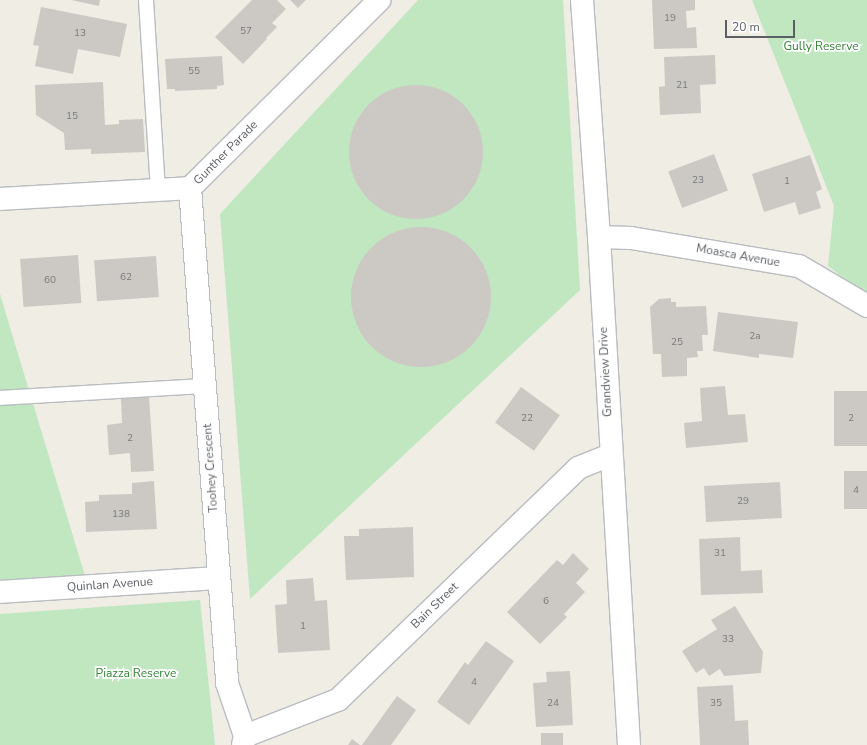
<!DOCTYPE html>
<style>
body{margin:0}
#map{position:relative;width:867px;height:745px;overflow:hidden;background:#efede4;font-family:"Nunito Sans",sans-serif}
div>[style]{position:absolute}
.green>*{inset:0;background:#c1e7c1}
.building>*{inset:0;background:#ccc9c4;transform-origin:0 0}
.round{border-radius:50%}
.roads{filter:drop-shadow(1px 0 #b9bcc1) drop-shadow(-1px 0 #b9bcc1) drop-shadow(0 1px #b9bcc1) drop-shadow(0 -1px #b9bcc1)}
.lane>*{height:14px;margin:-7px;padding:0 7px;transform-origin:7px;border-radius:7px;background:#fff}
.street>*{height:22px;margin:-11px;padding:0 11px;transform-origin:11px;border-radius:11px;background:#fff}
span{translate:-50% -50%;white-space:nowrap;text-align:center;line-height:1.15;-webkit-text-stroke:3.5px #fff;paint-order:stroke}
.number-label{font-size:10px;color:#787a7d}
.number-label span{-webkit-text-stroke-width:0}
.park-label{font-size:12px;color:#338537}
.street-label{font-size:12px;color:#5c6065}
.scale{position:absolute;left:725px;top:20px;width:70px;height:18px;box-sizing:border-box;border:2px solid #5c6065;border-top:0;padding-left:5px;font-size:12px;line-height:14px;white-space:nowrap;color:#5c6065;-webkit-text-stroke:3px #fff;paint-order:stroke}
</style>
<div id="map">
<div class="green">
<i style="clip-path:polygon(418px 0,563px 0,580px 290px,250px 599px,220px 214px)"></i>
<i style="clip-path:polygon(752px 0,867px 0,867px 296px,828px 266px,834px 206px)"></i>
<i style="clip-path:polygon(0 294px,85px 576px,0 582px)"></i>
<i style="clip-path:polygon(200px 600px,215px 745px,0 745px,0 614px)"></i>
</div>
<div class="building">
<i style="clip-path:polygon(71px 0,100px 0,99px 6px)"></i>
<i style="clip-path:polygon(252px 0,277px 0,286px 9px,272px 23px,277px 27px,266px 38px,267px 39px,243px 64px,215px 37px)"></i>
<i style="clip-path:polygon(290px 0,306px 0,298px 8px)"></i>
<i style="clip-path:polygon(652px 0,695px 0,695px 10px,686px 11px,687px 28px,696px 27px,697px 48px,654px 49px)"></i>
<i style="clip-path:polygon(41px 7px,127px 24px,120px 57px,78px 49px,73px 74px,35px 66px,39px 46px,33px 45px)"></i>
<i style="clip-path:polygon(715px 55px,716px 84px,700px 85px,701px 113px,660px 115px,659px 87px,665px 86px,664px 57px)"></i>
<i style="clip-path:polygon(222px 56px,224px 85px,217px 86px,217px 89px,175px 91px,175px 89px,167px 89px,165px 59px)"></i>
<i style="clip-path:polygon(103px 82px,105px 125px,119px 124px,119px 120px,143px 119px,145px 152px,91px 154px,91px 149px,65px 150px,64px 133px,36px 115px,35px 85px)"></i>
<i class="round" style="left:349px;top:85px;width:134px;height:134px"></i>
<i style="left:714px;top:154px;width:39px;height:49px;rotate:69deg"></i>
<i style="clip-path:polygon(810px 155px,822px 189px,816px 192px,821px 208px,799px 215px,795px 202px,764px 212px,752px 174px)"></i>
<i class="round" style="left:351px;top:227px;width:140px;height:140px"></i>
<i style="left:78px;top:255px;width:48px;height:58px;rotate:86deg"></i>
<i style="left:156px;top:256px;width:41px;height:62px;rotate:86deg"></i>
<i style="clip-path:polygon(671px 298px,671px 302px,676px 302px,676px 307px,706px 306px,708px 335px,702px 335px,703px 351px,697px 351px,698px 357px,687px 358px,687px 376px,662px 377px,661px 354px,653px 354px,650px 307px,659px 299px)"></i>
<i style="clip-path:polygon(718px 312px,798px 322px,793px 358px,759px 354px,759px 358px,713px 351px)"></i>
<i style="clip-path:polygon(725px 386px,728px 415px,745px 414px,748px 442px,686px 448px,684px 423px,702px 421px,700px 388px)"></i>
<i style="left:521px;top:387px;width:48px;height:44px;rotate:36deg"></i>
<i style="left:867px;top:391px;width:55px;height:33px;rotate:90deg"></i>
<i style="clip-path:polygon(149px 397px,154px 471px,131px 472px,130px 453px,109px 455px,107px 425px,122px 423px,121px 399px)"></i>
<i style="left:867px;top:471px;width:38px;height:23px;rotate:90deg"></i>
<i style="clip-path:polygon(154px 481px,157px 529px,86px 532px,85px 502px,99px 501px,99px 495px,132px 494px,132px 483px)"></i>
<i style="left:780px;top:482px;width:36px;height:76px;rotate:87deg"></i>
<i style="clip-path:polygon(413px 527px,414px 577px,346px 580px,344px 536px,359px 536px,359px 529px)"></i>
<i style="clip-path:polygon(740px 537px,741px 571px,762px 570px,763px 593px,701px 595px,699px 539px)"></i>
<i style="clip-path:polygon(573px 553px,589px 569px,576px 583px,585px 592px,564px 614px,567px 617px,540px 644px,507px 612px,557px 560px,563px 565px)"></i>
<i style="clip-path:polygon(313px 578px,315px 601px,327px 600px,330px 650px,278px 653px,275px 605px,287px 604px,286px 580px)"></i>
<i style="clip-path:polygon(735px 606px,763px 652px,761px 673px,724px 676px,720px 669px,709px 676px,704px 668px,696px 673px,682px 651px,717px 629px,711px 620px)"></i>
<i style="clip-path:polygon(486px 641px,514px 661px,469px 725px,437px 702px,465px 662px,468px 665px)"></i>
<i style="clip-path:polygon(570px 671px,573px 725px,536px 727px,533px 683px,547px 682px,546px 672px)"></i>
<i style="clip-path:polygon(733px 685px,735px 721px,748px 720px,749px 745px,700px 745px,697px 687px)"></i>
<i style="clip-path:polygon(397px 696px,416px 710px,391px 745px,362px 745px)"></i>
<i style="left:563px;top:733px;width:12px;height:22px;rotate:90deg"></i>
<i style="clip-path:polygon(352px 739px,360px 745px,348px 745px)"></i>
</div>
<div class="roads">
<div class="lane">
<i style="left:146px;top:0;width:189px;rotate:86.4deg"></i>
<i style="left:0;top:398px;width:205px;rotate:-3.4deg"></i>
</div>
<div class="street">
<i style="left:582px;top:0;width:238px;rotate:85.9deg"></i>
<i style="left:599px;top:237px;width:509px;rotate:86.62deg"></i>
<i style="left:190px;top:188px;width:496px;rotate:85.7deg"></i>
<i style="left:227px;top:683px;width:56px;rotate:71.2deg"></i>
<i style="left:245px;top:736px;width:9px;rotate:103deg"></i>
<i style="left:0;top:199px;width:190px;rotate:-3.3deg"></i>
<i style="left:190px;top:188px;width:267px;rotate:-44.8deg"></i>
<i style="left:599px;top:237px;width:32px;rotate:2deg"></i>
<i style="left:631px;top:238px;width:170px;rotate:9.5deg"></i>
<i style="left:799px;top:266px;width:79px;rotate:30.5deg"></i>
<i style="left:0;top:592px;width:219px;rotate:-3.7deg"></i>
<i style="left:245px;top:736px;width:100px;rotate:-21.2deg"></i>
<i style="left:338px;top:700px;width:334px;rotate:-44deg"></i>
<i style="left:578px;top:468px;width:35px;rotate:-22deg"></i>
</div>
</div>
<div class="number-label">
<span style="left:670px;top:19px">19</span>
<span style="left:246px;top:32px">57</span>
<span style="left:80px;top:34px">13</span>
<span style="left:194px;top:72px">55</span>
<span style="left:682px;top:86px">21</span>
<span style="left:72px;top:117px">15</span>
<span style="left:698px;top:181px">23</span>
<span style="left:787px;top:182px">1</span>
<span style="left:126px;top:278px">62</span>
<span style="left:50px;top:281px">60</span>
<span style="left:755px;top:337px">2a</span>
<span style="left:677px;top:343px">25</span>
<span style="left:527px;top:419px">22</span>
<span style="left:851px;top:419px">2</span>
<span style="left:130px;top:439px">2</span>
<span style="left:856px;top:491px">4</span>
<span style="left:743px;top:502px">29</span>
<span style="left:121px;top:515px">138</span>
<span style="left:720px;top:554px">31</span>
<span style="left:546px;top:602px">6</span>
<span style="left:303px;top:627px">1</span>
<span style="left:728px;top:640px">33</span>
<span style="left:474px;top:683px">4</span>
<span style="left:553px;top:704px">24</span>
<span style="left:716px;top:704px">35</span>
</div>
<div class="park-label">
<span style="left:821px;top:47px">Gully Reserve</span>
<span style="left:136px;top:674px">Piazza Reserve</span>
</div>
<div class="street-label">
<span style="left:226px;top:153px;rotate:-45deg">Gunther Parade</span>
<span style="left:738px;top:256px;rotate:10deg">Moasca Avenue</span>
<span style="left:606px;top:372px;rotate:-93deg">Grandview Drive</span>
<span style="left:211px;top:468px;rotate:-94deg">Toohey Crescent</span>
<span style="left:110px;top:585px;rotate:-4deg">Quinlan Avenue</span>
<span style="left:435px;top:606px;rotate:-44deg">Bain Street</span>
</div>
<div class="scale">20 m</div>
</div>
